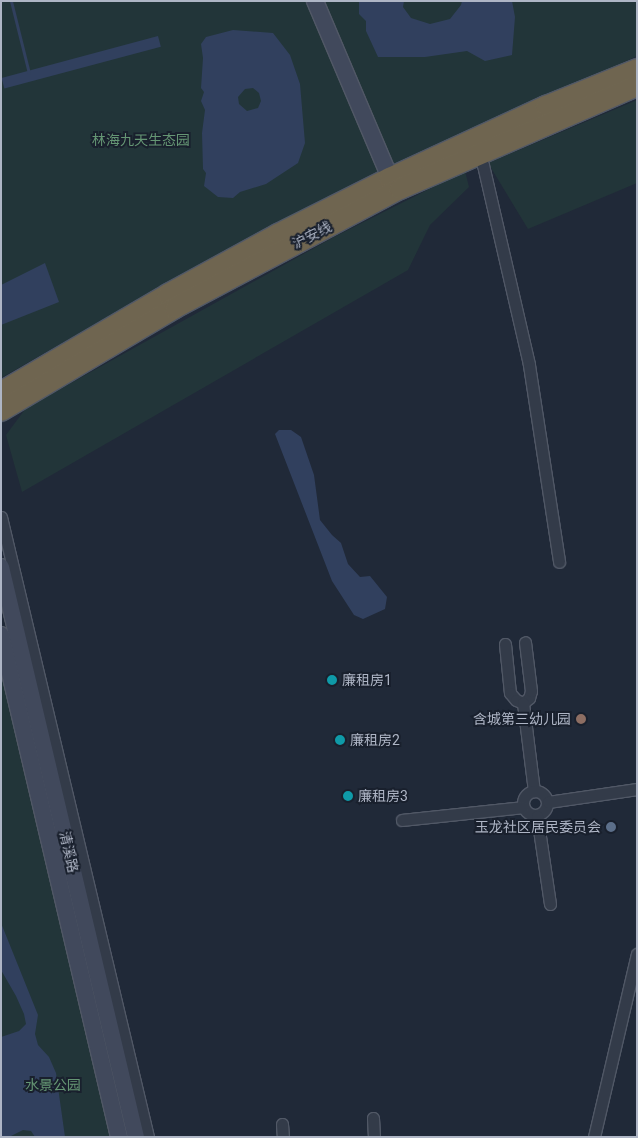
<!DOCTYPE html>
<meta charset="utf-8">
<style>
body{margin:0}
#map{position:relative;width:638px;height:1138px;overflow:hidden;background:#202938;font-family:Roboto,"Noto Sans SC",sans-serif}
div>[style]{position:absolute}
.green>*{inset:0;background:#223539}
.water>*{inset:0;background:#31405e;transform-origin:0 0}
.stream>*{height:3px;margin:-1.5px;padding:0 1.5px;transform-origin:1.5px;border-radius:1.5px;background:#31405e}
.roads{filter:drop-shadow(1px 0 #515866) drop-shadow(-1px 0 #515866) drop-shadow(0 1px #515866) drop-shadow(0 -1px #515866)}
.street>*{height:11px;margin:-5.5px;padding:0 5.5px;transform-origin:5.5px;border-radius:5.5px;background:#333b49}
.street>.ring{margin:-5.5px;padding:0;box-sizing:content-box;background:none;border:11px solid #333b49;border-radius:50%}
.secondary>*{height:16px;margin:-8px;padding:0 8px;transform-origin:8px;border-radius:8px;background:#41495c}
.highway>*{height:20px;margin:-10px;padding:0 10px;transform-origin:10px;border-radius:10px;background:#6f6550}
.dots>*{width:14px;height:14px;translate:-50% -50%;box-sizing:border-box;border:2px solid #19202d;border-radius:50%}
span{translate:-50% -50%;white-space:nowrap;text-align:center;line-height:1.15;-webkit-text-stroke:4px #19202d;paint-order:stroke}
.park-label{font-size:14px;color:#659674}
.street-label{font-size:14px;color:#aeb5c5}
.poi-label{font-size:14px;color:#aeb5c5}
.left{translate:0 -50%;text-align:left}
.right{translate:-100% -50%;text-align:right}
.frame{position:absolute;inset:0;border:2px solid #aeb5c5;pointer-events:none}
</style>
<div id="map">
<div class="green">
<i style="clip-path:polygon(1px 1px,637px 1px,637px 56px,169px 282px,1px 378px)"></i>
<i style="clip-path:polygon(637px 100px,637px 183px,528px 229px,488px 163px)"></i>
<i style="clip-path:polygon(465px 171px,469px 187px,430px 225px,408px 270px,22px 492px,6px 435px,26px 408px,334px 237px)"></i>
<i style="clip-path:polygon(1px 635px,119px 1137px,1px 1137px)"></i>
</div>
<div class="water">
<i style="clip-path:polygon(359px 1px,404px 1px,403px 7px,411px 18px,430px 24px,450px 19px,461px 5px,462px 1px,512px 1px,515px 17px,512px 55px,485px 61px,467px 51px,425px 57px,378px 57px,366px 31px,366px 21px,359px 14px)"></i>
<i style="clip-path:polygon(evenodd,233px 30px,273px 33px,290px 55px,300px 84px,305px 143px,298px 163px,266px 184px,240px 192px,233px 198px,218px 197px,204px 186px,206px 173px,203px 169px,202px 133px,205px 110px,201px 101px,204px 92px,201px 88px,203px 58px,201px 44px,206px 37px,233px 30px,253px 88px,259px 93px,261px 101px,258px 108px,247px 111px,239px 104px,238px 97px,245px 89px,253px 88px)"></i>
<i style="left:158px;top:36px;width:11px;height:162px;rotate:75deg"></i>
<i style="clip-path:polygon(45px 263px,59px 302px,1px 325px,1px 285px)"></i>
<i style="clip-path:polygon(279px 430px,291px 430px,301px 437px,314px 475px,320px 520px,332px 535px,341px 543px,348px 564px,360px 577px,370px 576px,387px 597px,385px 609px,363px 619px,354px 615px,332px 581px,275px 434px)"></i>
<i style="clip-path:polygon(1px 923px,38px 1015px,35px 1034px,38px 1045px,49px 1057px,56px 1073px,65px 1137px,35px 1137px,31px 1131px,23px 1130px,9px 1137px,1px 1137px,1px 1037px,19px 1031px,26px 1024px,24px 1014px,16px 996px,1px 970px)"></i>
</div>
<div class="stream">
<i style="left:11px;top:1px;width:74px;rotate:76deg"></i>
</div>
<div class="roads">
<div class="street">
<i style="left:477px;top:151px;width:15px;rotate:67deg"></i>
<i style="left:483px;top:165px;width:205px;rotate:77deg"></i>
<i style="left:529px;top:365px;width:199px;rotate:81.3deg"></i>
<i style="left:1px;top:517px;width:637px;rotate:76.66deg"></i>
<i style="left:505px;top:644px;width:49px;rotate:84.2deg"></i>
<i style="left:510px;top:693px;width:9px;rotate:49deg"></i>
<i style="left:516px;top:700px;width:8px;rotate:23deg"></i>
<i style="left:523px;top:703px;width:8px;rotate:-40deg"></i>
<i style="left:529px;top:698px;width:7px;rotate:-74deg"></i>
<i style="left:531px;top:691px;width:49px;rotate:-97deg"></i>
<i style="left:523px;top:703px;width:89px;rotate:82.9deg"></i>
<i class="ring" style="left:523px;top:791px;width:13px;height:13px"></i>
<i style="left:548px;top:802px;width:90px;rotate:-8.3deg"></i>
<i style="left:537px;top:816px;width:89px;rotate:81.6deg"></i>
<i style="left:402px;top:820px;width:122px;rotate:-6.1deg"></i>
<i style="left:373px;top:1118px;width:19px;rotate:87deg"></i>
<i style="left:282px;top:1124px;width:13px;rotate:86deg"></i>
<i style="left:594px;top:1137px;width:188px;rotate:-76.8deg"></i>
</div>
<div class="secondary">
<i style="left:315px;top:1px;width:192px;rotate:67deg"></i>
<i style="left:1px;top:567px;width:586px;rotate:76.68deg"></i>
<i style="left:1px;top:635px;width:516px;rotate:76.77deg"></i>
</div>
<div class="highway">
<i style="left:1px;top:392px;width:194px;rotate:-30.4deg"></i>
<i style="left:168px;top:294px;width:125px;rotate:-28.6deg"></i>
<i style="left:278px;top:234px;width:125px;rotate:-26.6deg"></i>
<i style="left:390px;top:178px;width:172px;rotate:-24.8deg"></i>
<i style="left:546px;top:106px;width:98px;rotate:-22.1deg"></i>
<i style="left:1px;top:411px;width:202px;rotate:-30.6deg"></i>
<i style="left:175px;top:308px;width:255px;rotate:-27.9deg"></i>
<i style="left:400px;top:189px;width:258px;rotate:-23.5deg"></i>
</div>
</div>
<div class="dots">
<i style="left:332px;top:680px;background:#0f9aa8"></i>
<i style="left:581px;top:719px;background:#8d6e63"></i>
<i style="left:340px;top:740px;background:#0f9aa8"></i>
<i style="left:348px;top:796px;background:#0f9aa8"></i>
<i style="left:611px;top:827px;background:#5c6f8a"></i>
</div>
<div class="park-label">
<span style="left:141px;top:140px">林海九天生态园</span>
<span style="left:53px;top:1085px">水景公园</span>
</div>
<div class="street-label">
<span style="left:312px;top:235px;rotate:-27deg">沪安线</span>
<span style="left:69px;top:852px;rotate:77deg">清溪路</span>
</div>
<div class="poi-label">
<span class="left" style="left:342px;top:680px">廉租房1</span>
<span class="right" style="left:571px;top:719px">含城第三幼儿园</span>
<span class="left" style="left:350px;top:740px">廉租房2</span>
<span class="left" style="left:358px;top:796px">廉租房3</span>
<span class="right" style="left:601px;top:827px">玉龙社区居民委员会</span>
</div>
<div class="frame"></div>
</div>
